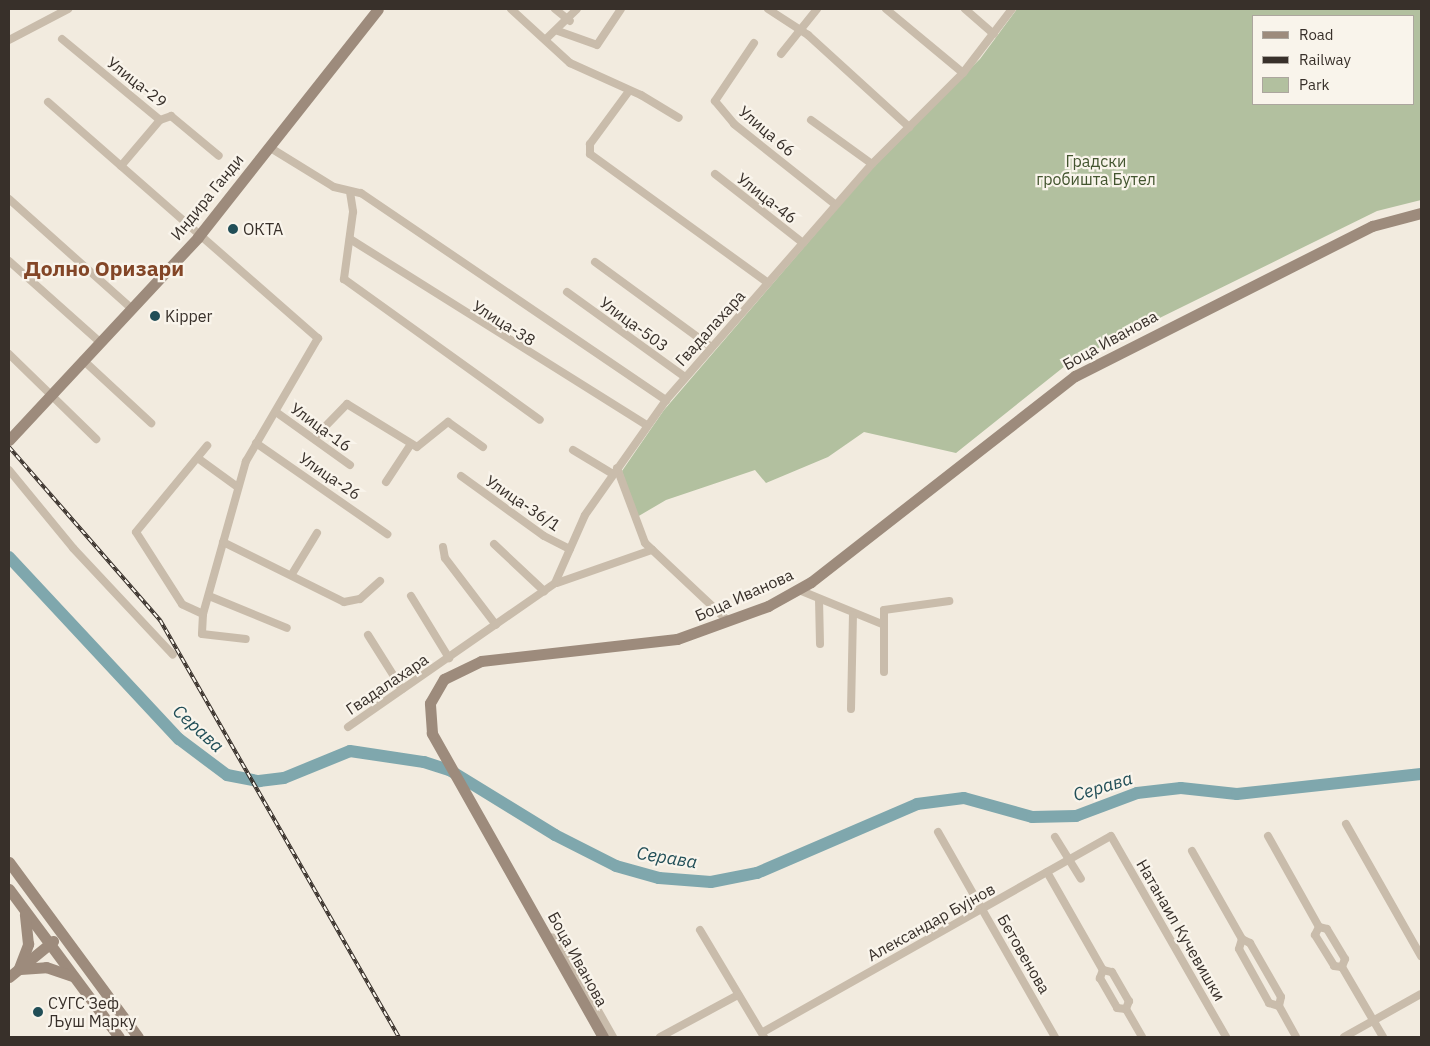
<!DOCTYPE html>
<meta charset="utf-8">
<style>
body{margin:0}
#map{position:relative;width:1430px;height:1046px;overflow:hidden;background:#f2ebdf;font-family:"IBM Plex Sans",sans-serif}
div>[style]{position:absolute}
.green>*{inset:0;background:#b2c09f}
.river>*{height:12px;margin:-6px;padding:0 6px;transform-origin:6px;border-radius:6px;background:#7fa7ad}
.street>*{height:8px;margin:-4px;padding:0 4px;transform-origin:4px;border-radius:4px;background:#c9bcab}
.secondary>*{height:11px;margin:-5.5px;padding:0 5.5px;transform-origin:5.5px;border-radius:5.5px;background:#9d8b7c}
.rail>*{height:4px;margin-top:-2px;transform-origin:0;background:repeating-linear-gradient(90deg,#f9f4eb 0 5.5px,#38302a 0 11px);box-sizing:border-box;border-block:1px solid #38302a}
.dots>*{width:14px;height:14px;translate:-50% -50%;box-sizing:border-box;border:2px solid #f9f4eb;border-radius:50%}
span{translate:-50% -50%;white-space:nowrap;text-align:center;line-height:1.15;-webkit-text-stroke:4.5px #f9f4eb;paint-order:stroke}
.street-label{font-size:16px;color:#38302a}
.park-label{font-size:16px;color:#43552f}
.poi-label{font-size:16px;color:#38302a}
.left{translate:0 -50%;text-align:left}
.water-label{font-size:18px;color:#214e57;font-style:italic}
.district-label{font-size:21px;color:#834627;font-weight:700}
.frame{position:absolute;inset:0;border:10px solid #38302a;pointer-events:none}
.legend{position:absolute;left:1252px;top:15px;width:162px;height:90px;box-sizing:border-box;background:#f9f4eb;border:1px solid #aca69e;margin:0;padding:6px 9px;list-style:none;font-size:15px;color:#38302a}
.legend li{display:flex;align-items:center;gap:10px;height:25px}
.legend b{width:25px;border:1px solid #aca69e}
</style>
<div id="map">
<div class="green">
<i style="clip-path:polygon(evenodd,1017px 9px,1421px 9px,1421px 200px,1377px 211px,1070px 362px,956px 453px,864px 432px,828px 457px,766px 483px,755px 470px,666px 500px,637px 517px,622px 471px,664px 410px,885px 153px,980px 59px,1017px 9px,1254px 16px,1414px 16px,1414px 104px,1254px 104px,1254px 16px)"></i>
</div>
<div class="river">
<i style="left:9px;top:557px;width:249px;rotate:47deg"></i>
<i style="left:179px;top:739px;width:60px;rotate:36.9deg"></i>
<i style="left:227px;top:775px;width:33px;rotate:11deg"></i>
<i style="left:259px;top:781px;width:25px;rotate:-7deg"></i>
<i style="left:284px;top:778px;width:71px;rotate:-22.2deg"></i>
<i style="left:350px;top:751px;width:75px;rotate:8.5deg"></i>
<i style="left:424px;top:762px;width:28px;rotate:18deg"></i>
<i style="left:451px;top:771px;width:122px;rotate:31.6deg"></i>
<i style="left:555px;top:835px;width:68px;rotate:26.9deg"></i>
<i style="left:616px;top:866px;width:45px;rotate:15.6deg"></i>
<i style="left:659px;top:878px;width:52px;rotate:4.4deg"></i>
<i style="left:711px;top:882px;width:47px;rotate:-11.1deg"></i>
<i style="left:757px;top:873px;width:174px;rotate:-23.3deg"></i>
<i style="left:917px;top:804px;width:47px;rotate:-7.3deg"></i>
<i style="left:964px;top:798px;width:71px;rotate:15.6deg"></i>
<i style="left:1032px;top:817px;width:44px;rotate:-1.3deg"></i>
<i style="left:1076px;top:816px;width:65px;rotate:-20.7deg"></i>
<i style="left:1137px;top:793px;width:44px;rotate:-6.5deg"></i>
<i style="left:1181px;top:788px;width:56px;rotate:6.1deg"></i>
<i style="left:1237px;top:794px;width:185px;rotate:-6.2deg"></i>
</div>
<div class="street">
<i style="left:511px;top:9px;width:80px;rotate:42.5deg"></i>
<i style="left:570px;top:63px;width:78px;rotate:24.3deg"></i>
<i style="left:641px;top:95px;width:44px;rotate:31.2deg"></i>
<i style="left:555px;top:9px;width:19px;rotate:39deg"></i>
<i style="left:768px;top:9px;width:48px;rotate:33deg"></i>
<i style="left:808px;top:35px;width:137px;rotate:42.3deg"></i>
<i style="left:886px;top:9px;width:100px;rotate:39.7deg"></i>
<i style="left:965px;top:9px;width:38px;rotate:41deg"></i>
<i style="left:558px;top:31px;width:41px;rotate:19.7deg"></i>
<i style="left:597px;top:45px;width:43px;rotate:-56.3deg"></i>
<i style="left:62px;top:39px;width:127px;rotate:39.6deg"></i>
<i style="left:160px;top:120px;width:12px;rotate:-20deg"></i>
<i style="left:171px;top:116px;width:62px;rotate:39.8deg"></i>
<i style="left:546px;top:39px;width:43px;rotate:-44.1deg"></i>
<i style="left:9px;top:40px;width:67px;rotate:-27.7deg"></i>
<i style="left:754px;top:43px;width:70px;rotate:123.9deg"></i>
<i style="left:715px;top:101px;width:30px;rotate:50deg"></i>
<i style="left:734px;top:124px;width:130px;rotate:38.5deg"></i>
<i style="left:781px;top:54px;width:58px;rotate:-51.3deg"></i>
<i style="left:629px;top:91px;width:66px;rotate:126.3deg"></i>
<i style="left:590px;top:144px;width:10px;rotate:90deg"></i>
<i style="left:590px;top:154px;width:220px;rotate:35.9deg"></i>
<i style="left:48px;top:102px;width:359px;rotate:41.2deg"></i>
<i style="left:318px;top:338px;width:143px;rotate:120.3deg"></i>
<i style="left:246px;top:461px;width:159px;rotate:105.7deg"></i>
<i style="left:203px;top:614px;width:20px;rotate:93deg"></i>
<i style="left:202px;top:634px;width:44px;rotate:6.5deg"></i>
<i style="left:811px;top:120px;width:75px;rotate:35.8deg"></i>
<i style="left:269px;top:147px;width:76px;rotate:31.6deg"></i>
<i style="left:334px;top:187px;width:28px;rotate:13deg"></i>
<i style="left:361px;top:193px;width:369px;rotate:34.2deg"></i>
<i style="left:121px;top:166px;width:60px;rotate:-49.7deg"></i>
<i style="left:715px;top:174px;width:112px;rotate:38.1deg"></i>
<i style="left:350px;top:192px;width:20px;rotate:81deg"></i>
<i style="left:353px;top:212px;width:68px;rotate:97.7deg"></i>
<i style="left:344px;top:279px;width:241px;rotate:35.7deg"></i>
<i style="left:9px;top:199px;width:164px;rotate:41.8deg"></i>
<i style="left:350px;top:239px;width:350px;rotate:32.1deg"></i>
<i style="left:9px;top:261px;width:122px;rotate:41.7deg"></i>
<i style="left:595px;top:262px;width:144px;rotate:36.2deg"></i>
<i style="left:567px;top:292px;width:145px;rotate:35.8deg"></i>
<i style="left:9px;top:354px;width:122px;rotate:44.3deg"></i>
<i style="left:83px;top:360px;width:93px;rotate:42.8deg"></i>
<i style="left:276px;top:412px;width:91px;rotate:35.6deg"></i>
<i style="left:315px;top:437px;width:46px;rotate:-45.9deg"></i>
<i style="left:347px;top:404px;width:82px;rotate:31.6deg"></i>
<i style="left:417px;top:447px;width:40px;rotate:-39deg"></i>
<i style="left:448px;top:422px;width:43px;rotate:35.5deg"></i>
<i style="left:256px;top:443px;width:160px;rotate:34.8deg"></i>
<i style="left:573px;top:450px;width:47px;rotate:31deg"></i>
<i style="left:199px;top:459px;width:46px;rotate:36.1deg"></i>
<i style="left:617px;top:468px;width:80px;rotate:69.5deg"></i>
<i style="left:645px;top:543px;width:115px;rotate:43.2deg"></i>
<i style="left:9px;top:470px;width:101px;rotate:50.6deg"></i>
<i style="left:73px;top:548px;width:146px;rotate:46.9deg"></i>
<i style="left:461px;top:476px;width:102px;rotate:35.9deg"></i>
<i style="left:544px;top:536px;width:29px;rotate:27deg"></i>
<i style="left:386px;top:482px;width:45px;rotate:-56.7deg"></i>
<i style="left:223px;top:542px;width:135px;rotate:26.4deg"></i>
<i style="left:344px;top:602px;width:16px;rotate:-11deg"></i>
<i style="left:360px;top:599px;width:27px;rotate:-42deg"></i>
<i style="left:494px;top:544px;width:69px;rotate:43.2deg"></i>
<i style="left:443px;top:547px;width:11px;rotate:80deg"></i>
<i style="left:445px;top:558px;width:84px;rotate:52.7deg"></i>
<i style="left:292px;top:574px;width:48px;rotate:-58.6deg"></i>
<i style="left:557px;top:583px;width:101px;rotate:-19.2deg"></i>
<i style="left:799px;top:590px;width:90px;rotate:22.3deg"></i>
<i style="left:209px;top:596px;width:84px;rotate:22.3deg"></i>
<i style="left:411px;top:596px;width:73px;rotate:58.5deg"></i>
<i style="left:819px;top:599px;width:45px;rotate:88.7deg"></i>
<i style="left:203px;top:614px;width:23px;rotate:-155deg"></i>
<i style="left:182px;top:604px;width:85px;rotate:-122.6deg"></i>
<i style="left:136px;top:532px;width:112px;rotate:-50.5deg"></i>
<i style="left:368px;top:635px;width:64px;rotate:57.8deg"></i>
<i style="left:884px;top:672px;width:62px;rotate:-90deg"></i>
<i style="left:884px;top:610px;width:66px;rotate:-7.9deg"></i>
<i style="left:851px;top:709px;width:94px;rotate:-88.8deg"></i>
<i style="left:348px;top:727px;width:252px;rotate:-34.8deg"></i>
<i style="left:555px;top:583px;width:74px;rotate:-66.2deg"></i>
<i style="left:585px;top:515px;width:141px;rotate:-54.8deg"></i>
<i style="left:666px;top:400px;width:313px;rotate:-48.9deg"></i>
<i style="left:872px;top:164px;width:129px;rotate:-45deg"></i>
<i style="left:963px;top:73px;width:81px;rotate:-52.6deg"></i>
<i style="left:1346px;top:824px;width:152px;rotate:60.4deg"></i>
<i style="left:938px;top:832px;width:236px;rotate:60.3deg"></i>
<i style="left:1268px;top:836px;width:104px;rotate:60.7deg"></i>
<i style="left:1319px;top:927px;width:8px;rotate:14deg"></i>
<i style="left:1327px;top:929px;width:35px;rotate:59deg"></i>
<i style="left:1345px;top:959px;width:9px;rotate:111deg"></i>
<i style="left:1342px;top:967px;width:81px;rotate:59.6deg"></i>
<i style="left:1055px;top:837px;width:49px;rotate:58.2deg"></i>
<i style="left:1192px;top:851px;width:101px;rotate:60.4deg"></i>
<i style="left:1242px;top:939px;width:9px;rotate:27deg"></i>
<i style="left:1250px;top:943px;width:62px;rotate:60.1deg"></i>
<i style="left:1281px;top:997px;width:9px;rotate:103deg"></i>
<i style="left:1279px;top:1006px;width:35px;rotate:61deg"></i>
<i style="left:1047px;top:872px;width:113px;rotate:60.3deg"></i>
<i style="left:1103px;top:970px;width:9px;rotate:13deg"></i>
<i style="left:1112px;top:972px;width:34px;rotate:60deg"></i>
<i style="left:1129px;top:1001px;width:9px;rotate:111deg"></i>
<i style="left:1126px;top:1009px;width:32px;rotate:60deg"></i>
<i style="left:1319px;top:927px;width:9px;rotate:117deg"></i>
<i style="left:1315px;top:935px;width:36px;rotate:58deg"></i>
<i style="left:1334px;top:966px;width:8px;rotate:7deg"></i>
<i style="left:700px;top:930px;width:125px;rotate:59.1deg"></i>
<i style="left:548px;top:937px;width:9px;rotate:6deg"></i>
<i style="left:557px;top:938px;width:114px;rotate:60.5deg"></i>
<i style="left:1242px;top:939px;width:10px;rotate:107deg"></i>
<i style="left:1239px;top:949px;width:62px;rotate:60.9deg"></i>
<i style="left:1269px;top:1003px;width:10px;rotate:17deg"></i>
<i style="left:1103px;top:970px;width:9px;rotate:111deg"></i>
<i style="left:1100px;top:978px;width:34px;rotate:60deg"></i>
<i style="left:1117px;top:1008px;width:9px;rotate:6deg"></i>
<i style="left:763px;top:1032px;width:399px;rotate:-29.4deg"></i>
<i style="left:1111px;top:836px;width:232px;rotate:60.2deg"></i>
<i style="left:660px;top:1037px;width:89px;rotate:-28.3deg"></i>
<i style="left:1344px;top:1037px;width:88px;rotate:-29.2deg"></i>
</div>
<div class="secondary">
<i style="left:9px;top:440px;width:277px;rotate:-47deg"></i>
<i style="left:198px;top:237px;width:290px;rotate:-51.7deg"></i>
<i style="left:9px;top:862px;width:217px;rotate:53.6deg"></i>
<i style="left:9px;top:889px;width:184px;rotate:53.4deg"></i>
<i style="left:19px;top:968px;width:26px;rotate:-69deg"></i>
<i style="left:28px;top:944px;width:30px;rotate:-96deg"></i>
<i style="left:20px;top:969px;width:26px;rotate:-4deg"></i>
<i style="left:46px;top:967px;width:28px;rotate:19deg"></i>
<i style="left:9px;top:977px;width:57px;rotate:-39.3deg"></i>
<i style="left:603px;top:1037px;width:349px;rotate:-119.4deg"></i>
<i style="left:432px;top:733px;width:30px;rotate:-94deg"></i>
<i style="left:430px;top:703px;width:28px;rotate:-60deg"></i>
<i style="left:444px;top:679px;width:41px;rotate:-25.9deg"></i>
<i style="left:481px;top:661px;width:197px;rotate:-6.4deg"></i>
<i style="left:677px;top:639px;width:97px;rotate:-19.9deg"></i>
<i style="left:768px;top:606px;width:49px;rotate:-29.2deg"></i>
<i style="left:811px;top:582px;width:335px;rotate:-38deg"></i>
<i style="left:1075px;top:376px;width:333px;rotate:-26.8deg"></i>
<i style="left:1372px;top:226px;width:51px;rotate:-14.9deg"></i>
</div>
<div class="rail">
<i style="left:9px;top:447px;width:230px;rotate:48.9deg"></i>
<i style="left:160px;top:620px;width:481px;rotate:60.2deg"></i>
</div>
<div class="dots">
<i style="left:233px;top:229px;background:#214e57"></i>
<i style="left:155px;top:316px;background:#214e57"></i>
<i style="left:38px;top:1012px;background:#214e57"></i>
</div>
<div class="street-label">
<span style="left:137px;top:82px;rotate:38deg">Улица-29</span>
<span style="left:767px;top:131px;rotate:40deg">Улица 66</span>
<span style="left:207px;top:197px;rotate:-51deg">Индира Ганди</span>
<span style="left:767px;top:198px;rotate:38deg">Улица-46</span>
<span style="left:504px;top:323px;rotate:32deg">Улица-38</span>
<span style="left:634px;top:324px;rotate:36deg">Улица-503</span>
<span style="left:710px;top:328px;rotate:-48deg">Гвадалахара</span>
<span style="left:1110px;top:340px;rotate:-29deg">Боца Иванова</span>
<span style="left:321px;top:427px;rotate:36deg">Улица-16</span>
<span style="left:330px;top:476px;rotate:34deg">Улица-26</span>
<span style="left:523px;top:503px;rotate:34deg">Улица-36/1</span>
<span style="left:744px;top:595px;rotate:-24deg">Боца Иванова</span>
<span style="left:387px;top:684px;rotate:-34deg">Гвадалахара</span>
<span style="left:931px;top:922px;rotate:-29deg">Александар Бујнов</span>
<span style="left:1181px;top:930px;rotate:60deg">Натанаил Кучевишки</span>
<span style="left:1024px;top:954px;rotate:60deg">Бетовенова</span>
<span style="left:578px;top:959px;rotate:61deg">Боца Иванова</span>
</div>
<div class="park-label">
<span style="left:1096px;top:170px">Градски<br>гробишта Бутел</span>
</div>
<div class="poi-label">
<span class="left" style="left:243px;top:229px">ОКТА</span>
<span class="left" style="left:165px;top:316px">Kipper</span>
<span class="left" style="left:48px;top:1012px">СУГС Зеф<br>Љуш Марку</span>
</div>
<div class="water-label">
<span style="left:198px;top:729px;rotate:42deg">Серава</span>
<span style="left:1103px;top:787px;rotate:-17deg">Серава</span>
<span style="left:667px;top:858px;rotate:9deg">Серава</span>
</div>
<div class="district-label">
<span style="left:104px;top:268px">Долно Оризари</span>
</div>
<div class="frame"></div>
<ul class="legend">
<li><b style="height:6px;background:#9d8b7c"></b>Road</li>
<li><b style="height:6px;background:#38302a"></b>Railway</li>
<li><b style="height:14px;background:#b2c09f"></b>Park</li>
</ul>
</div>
